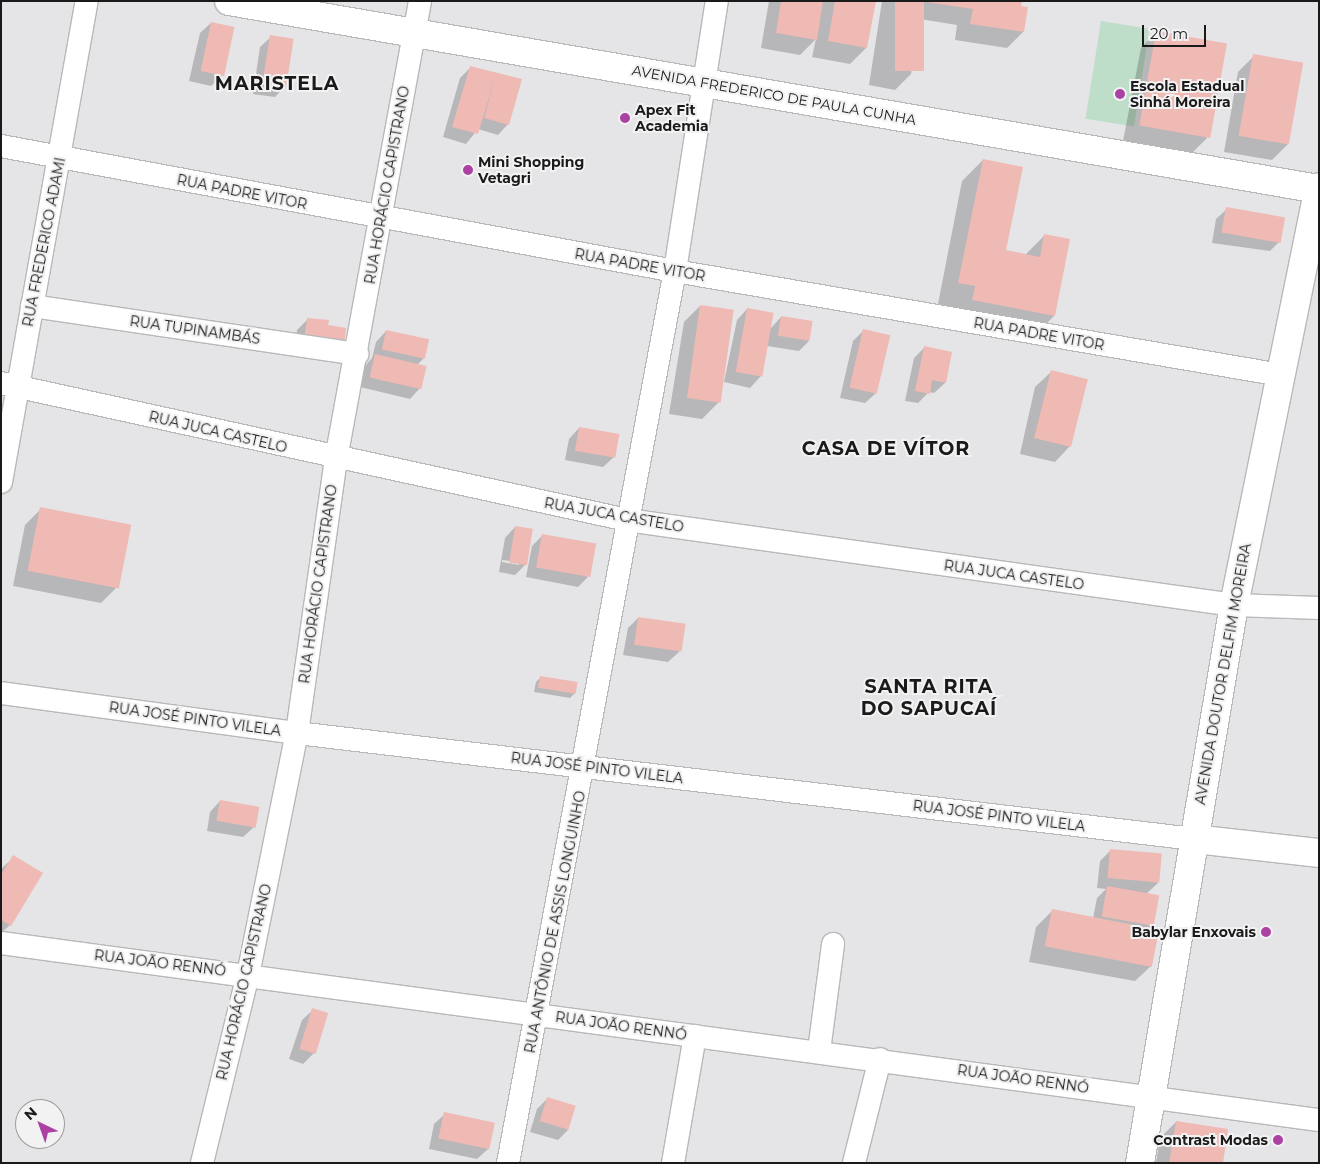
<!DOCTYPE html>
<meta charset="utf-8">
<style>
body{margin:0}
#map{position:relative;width:1320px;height:1164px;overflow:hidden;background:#e5e4e6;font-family:Montserrat,sans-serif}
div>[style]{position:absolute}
.green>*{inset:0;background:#bfdeca;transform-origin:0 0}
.shadow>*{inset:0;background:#0003}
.building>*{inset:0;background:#efb9b4;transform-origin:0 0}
.roads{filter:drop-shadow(1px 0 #b8b8b9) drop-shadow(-1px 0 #b8b8b9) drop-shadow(0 1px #b8b8b9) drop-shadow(0 -1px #b8b8b9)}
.minor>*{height:22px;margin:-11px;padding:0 11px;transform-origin:11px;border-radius:11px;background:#fff}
.secondary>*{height:28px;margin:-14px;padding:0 14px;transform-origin:14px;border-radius:14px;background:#fff}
.dots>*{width:14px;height:14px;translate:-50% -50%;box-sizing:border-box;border:2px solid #f2f2f3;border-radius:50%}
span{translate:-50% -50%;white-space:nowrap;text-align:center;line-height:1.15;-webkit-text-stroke:4px #f2f2f3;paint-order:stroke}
.poi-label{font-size:14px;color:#1a1a1b;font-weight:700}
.left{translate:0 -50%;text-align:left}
.right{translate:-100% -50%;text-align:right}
.street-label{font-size:14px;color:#1a1a1b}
.district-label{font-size:19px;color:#1a1a1b;font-weight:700;letter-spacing:1px}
.frame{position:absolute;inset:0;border:2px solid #1a1a1b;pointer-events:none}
.north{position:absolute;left:15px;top:1099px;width:50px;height:50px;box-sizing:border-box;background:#f2f2f3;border:1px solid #9c9c9d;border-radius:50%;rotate:318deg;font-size:14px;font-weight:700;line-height:20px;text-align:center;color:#1a1a1b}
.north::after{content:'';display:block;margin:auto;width:18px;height:22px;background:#ab42a3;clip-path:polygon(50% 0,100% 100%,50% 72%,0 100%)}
.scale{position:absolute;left:1142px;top:25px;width:64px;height:22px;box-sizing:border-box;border:2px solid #1a1a1b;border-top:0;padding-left:6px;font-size:15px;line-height:18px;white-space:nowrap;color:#1a1a1b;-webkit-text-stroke:4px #f2f2f3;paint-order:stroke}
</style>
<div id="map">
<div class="green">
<i style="left:1101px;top:21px;width:49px;height:99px;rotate:9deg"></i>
</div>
<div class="shadow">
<i style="clip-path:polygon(769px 1px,874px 1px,866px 48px,850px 64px,812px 57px,816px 39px,800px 55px,761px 48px)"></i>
<i style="clip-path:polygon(882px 1px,1020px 1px,1019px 7px,1027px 8px,1023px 32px,1007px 48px,955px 40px,957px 25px,920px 19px,911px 74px,895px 90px,869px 85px)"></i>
<i style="clip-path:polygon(211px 23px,222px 76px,211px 86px,189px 81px,200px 33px)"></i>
<i style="clip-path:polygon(1156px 32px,1207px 138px,1192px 153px,1123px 141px,1141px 48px)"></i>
<i style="clip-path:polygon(271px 37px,285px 86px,275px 97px,253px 94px,260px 47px)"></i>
<i style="clip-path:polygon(1254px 56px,1288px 144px,1272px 160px,1224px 152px,1238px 72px)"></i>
<i style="clip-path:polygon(471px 67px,521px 80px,508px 124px,498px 135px,478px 129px,466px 144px,443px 137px,460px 78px)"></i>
<i style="clip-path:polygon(983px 160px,1005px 251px,1025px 255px,1045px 235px,1054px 316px,1033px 337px,952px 321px,954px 307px,938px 304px,962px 181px)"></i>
<i style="clip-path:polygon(1227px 209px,1280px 241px,1270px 251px,1212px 243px,1216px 219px)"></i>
<i style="clip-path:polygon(700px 306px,718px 403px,702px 419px,669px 414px,684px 322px)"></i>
<i style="clip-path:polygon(747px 309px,770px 329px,781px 317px,809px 341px,799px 351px,767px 346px,760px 377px,750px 388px,724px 382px,737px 320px)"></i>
<i style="clip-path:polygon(308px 319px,327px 326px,294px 350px,297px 330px)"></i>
<i style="clip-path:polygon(386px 331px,424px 358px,417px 365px,420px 388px,410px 399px,360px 387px,365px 366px,372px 358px,376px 342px)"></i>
<i style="clip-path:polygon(863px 331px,876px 393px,865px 403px,840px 398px,853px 341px)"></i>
<i style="clip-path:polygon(924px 348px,951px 353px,945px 383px,934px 393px,929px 392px,918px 403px,905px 401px,914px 358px)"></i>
<i style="clip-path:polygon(1051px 372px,1070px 446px,1055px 462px,1020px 454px,1035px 387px)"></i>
<i style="clip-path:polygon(579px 428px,614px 457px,603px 467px,565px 460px,569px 439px)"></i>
<i style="clip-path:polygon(41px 509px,117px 587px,101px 603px,13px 586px,25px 525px)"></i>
<i style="clip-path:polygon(evenodd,515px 527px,525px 565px,515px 575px,499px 572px,505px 538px,515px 527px,502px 560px,519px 562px,519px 565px,502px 562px,502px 560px)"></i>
<i style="clip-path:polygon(543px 535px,588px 577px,578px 587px,526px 577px,532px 546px)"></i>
<i style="clip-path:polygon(638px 618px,683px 625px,679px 652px,668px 662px,623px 655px,628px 628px)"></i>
<i style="clip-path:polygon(541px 677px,575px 693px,570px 698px,534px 692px,536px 682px)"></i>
<i style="clip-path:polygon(220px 801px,254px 827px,243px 837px,207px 831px,210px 812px)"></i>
<i style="clip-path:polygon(1111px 850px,1158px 883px,1146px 894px,1153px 925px,1149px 929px,1151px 966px,1135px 981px,1029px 962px,1036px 927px,1052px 911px,1093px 918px,1097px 898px,1106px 889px,1097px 888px,1100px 861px)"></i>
<i style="clip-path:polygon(14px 857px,10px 925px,1px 933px,1px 869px)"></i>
<i style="clip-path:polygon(313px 1010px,314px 1053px,303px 1064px,289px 1059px,302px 1020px)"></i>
<i style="clip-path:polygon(547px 1099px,568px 1130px,558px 1140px,530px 1132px,537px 1109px)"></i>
<i style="clip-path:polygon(445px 1114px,488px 1149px,477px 1159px,429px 1149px,434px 1124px)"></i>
<i style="clip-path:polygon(1176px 1122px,1221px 1163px,1156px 1163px,1160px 1138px)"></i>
</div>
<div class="building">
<i style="clip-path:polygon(781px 1px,823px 1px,817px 40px,776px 33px)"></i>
<i style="clip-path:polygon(835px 1px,876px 1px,867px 48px,828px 41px)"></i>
<i style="left:895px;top:1px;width:29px;height:70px"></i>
<i style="clip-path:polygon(1022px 1px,1021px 6px,1028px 7px,1024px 32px,970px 24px,973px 9px,926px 2px)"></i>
<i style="left:211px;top:22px;width:24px;height:50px;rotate:12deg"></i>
<i style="left:1156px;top:31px;width:72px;height:96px;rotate:10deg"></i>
<i style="left:270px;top:35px;width:24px;height:49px;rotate:9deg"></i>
<i style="left:1253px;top:54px;width:51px;height:83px;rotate:10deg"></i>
<i style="clip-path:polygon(470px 66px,522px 79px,509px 125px,484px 118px,495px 78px,478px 134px,452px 127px)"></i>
<i style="clip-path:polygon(983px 159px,1023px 167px,1006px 250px,1040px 257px,1044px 234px,1070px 239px,1055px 316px,972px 300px,975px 286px,958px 283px)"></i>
<i style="left:1226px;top:207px;width:60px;height:26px;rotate:10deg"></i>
<i style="left:700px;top:305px;width:34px;height:94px;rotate:8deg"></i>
<i style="left:747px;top:308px;width:27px;height:65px;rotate:10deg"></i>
<i style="left:781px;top:316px;width:32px;height:20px;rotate:9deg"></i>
<i style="clip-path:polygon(307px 318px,329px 320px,328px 325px,346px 328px,344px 346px,304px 340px)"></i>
<i style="left:863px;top:329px;width:28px;height:60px;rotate:13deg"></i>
<i style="left:386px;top:330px;width:44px;height:20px;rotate:12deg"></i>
<i style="clip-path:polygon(924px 346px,952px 352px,946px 383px,932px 380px,930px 394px,915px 391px)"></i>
<i style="left:375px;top:354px;width:53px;height:24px;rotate:13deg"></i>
<i style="left:1051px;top:370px;width:38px;height:70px;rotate:14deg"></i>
<i style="left:579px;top:427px;width:41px;height:24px;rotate:10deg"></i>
<i style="left:40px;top:507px;width:93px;height:65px;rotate:11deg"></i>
<i style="left:515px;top:526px;width:18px;height:37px;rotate:9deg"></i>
<i style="left:542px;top:534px;width:55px;height:34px;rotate:10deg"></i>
<i style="left:638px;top:617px;width:48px;height:28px;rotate:8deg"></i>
<i style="left:540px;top:676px;width:38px;height:12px;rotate:9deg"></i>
<i style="left:220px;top:800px;width:40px;height:21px;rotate:10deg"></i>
<i style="left:1110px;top:849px;width:52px;height:29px;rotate:5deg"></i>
<i style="clip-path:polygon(13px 855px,43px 873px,11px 926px,1px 920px,1px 875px)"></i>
<i style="left:1107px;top:886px;width:53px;height:31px;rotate:10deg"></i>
<i style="left:1052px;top:909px;width:109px;height:38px;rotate:11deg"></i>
<i style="left:312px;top:1008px;width:17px;height:43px;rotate:17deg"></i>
<i style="left:547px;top:1097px;width:30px;height:25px;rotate:17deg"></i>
<i style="left:444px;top:1112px;width:52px;height:27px;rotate:12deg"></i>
<i style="clip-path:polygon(1176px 1121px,1228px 1129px,1223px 1163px,1169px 1163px)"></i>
</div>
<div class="roads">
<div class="minor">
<i style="left:1px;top:146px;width:685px;rotate:10.51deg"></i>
<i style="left:675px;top:271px;width:615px;rotate:9.74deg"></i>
<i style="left:32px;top:306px;width:329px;rotate:8.4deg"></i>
<i style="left:1px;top:383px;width:641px;rotate:12.34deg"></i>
<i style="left:627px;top:520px;width:613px;rotate:7.97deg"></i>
<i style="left:1234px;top:605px;width:85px;rotate:2deg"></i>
<i style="left:1px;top:482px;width:489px;rotate:-79.9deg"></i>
<i style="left:1px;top:693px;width:299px;rotate:7.7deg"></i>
<i style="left:297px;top:733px;width:903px;rotate:6.74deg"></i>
<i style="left:1px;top:943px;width:1330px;rotate:7.65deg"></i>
<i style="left:819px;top:1051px;width:108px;rotate:-82.5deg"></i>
<i style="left:202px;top:1163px;width:194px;rotate:-76.3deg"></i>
<i style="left:248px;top:975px;width:247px;rotate:-78.6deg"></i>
<i style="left:297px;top:733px;width:277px;rotate:-81.9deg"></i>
<i style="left:336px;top:459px;width:466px;rotate:-79.6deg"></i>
<i style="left:508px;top:1163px;width:907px;rotate:-79.4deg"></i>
<i style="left:675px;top:271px;width:273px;rotate:-81.2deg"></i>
<i style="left:673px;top:1163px;width:129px;rotate:-80.2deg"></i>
<i style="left:854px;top:1163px;width:107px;rotate:-76deg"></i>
</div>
<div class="secondary">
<i style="left:229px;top:1px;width:1106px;rotate:9.79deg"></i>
<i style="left:1194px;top:839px;width:126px;rotate:6.4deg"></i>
<i style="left:1140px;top:1163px;width:566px;rotate:-80.44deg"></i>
<i style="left:1234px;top:605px;width:426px;rotate:-78.5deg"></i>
</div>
</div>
<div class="dots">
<i style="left:1120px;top:94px;background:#ab42a3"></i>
<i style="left:625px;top:118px;background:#ab42a3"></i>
<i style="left:468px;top:170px;background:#ab42a3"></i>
<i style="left:1266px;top:932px;background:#ab42a3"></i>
<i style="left:1278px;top:1140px;background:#ab42a3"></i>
</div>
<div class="poi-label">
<span class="left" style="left:1130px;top:94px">Escola Estadual<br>Sinhá Moreira</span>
<span class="left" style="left:635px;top:118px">Apex Fit<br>Academia</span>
<span class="left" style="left:478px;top:170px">Mini Shopping<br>Vetagri</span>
<span class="right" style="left:1256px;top:932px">Babylar Enxovais</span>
<span class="right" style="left:1268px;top:1140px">Contrast Modas</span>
</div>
<div class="street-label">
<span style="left:774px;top:95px;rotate:10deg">AVENIDA FREDERICO DE PAULA CUNHA</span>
<span style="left:387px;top:185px;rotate:-80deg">RUA HORÁCIO CAPISTRANO</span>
<span style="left:242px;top:192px;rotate:11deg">RUA PADRE VITOR</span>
<span style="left:44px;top:242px;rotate:-79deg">RUA FREDERICO ADAMI</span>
<span style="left:640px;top:265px;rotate:10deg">RUA PADRE VITOR</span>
<span style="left:195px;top:330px;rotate:8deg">RUA TUPINAMBÁS</span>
<span style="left:1039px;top:334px;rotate:10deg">RUA PADRE VITOR</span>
<span style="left:218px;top:432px;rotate:13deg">RUA JUCA CASTELO</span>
<span style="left:614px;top:515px;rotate:10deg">RUA JUCA CASTELO</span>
<span style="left:1014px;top:575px;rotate:8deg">RUA JUCA CASTELO</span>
<span style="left:318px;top:584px;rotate:-82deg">RUA HORÁCIO CAPISTRANO</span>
<span style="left:1223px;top:674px;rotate:-80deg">AVENIDA DOUTOR DELFIM MOREIRA</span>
<span style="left:195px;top:719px;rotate:8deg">RUA JOSÉ PINTO VILELA</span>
<span style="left:597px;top:768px;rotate:7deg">RUA JOSÉ PINTO VILELA</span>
<span style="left:999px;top:816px;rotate:7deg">RUA JOSÉ PINTO VILELA</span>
<span style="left:555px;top:922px;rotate:-79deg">RUA ANTÔNIO DE ASSIS LONGUINHO</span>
<span style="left:160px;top:963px;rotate:7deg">RUA JOÃO RENNÓ</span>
<span style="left:244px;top:982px;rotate:-77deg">RUA HORÁCIO CAPISTRANO</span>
<span style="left:621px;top:1026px;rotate:8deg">RUA JOÃO RENNÓ</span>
<span style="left:1023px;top:1079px;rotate:8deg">RUA JOÃO RENNÓ</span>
</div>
<div class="district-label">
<span style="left:277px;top:84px">MARISTELA</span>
<span style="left:886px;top:449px">CASA DE VÍTOR</span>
<span style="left:929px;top:698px">SANTA RITA<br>DO SAPUCAÍ</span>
</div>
<div class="frame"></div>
<div class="north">N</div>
<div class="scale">20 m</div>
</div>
